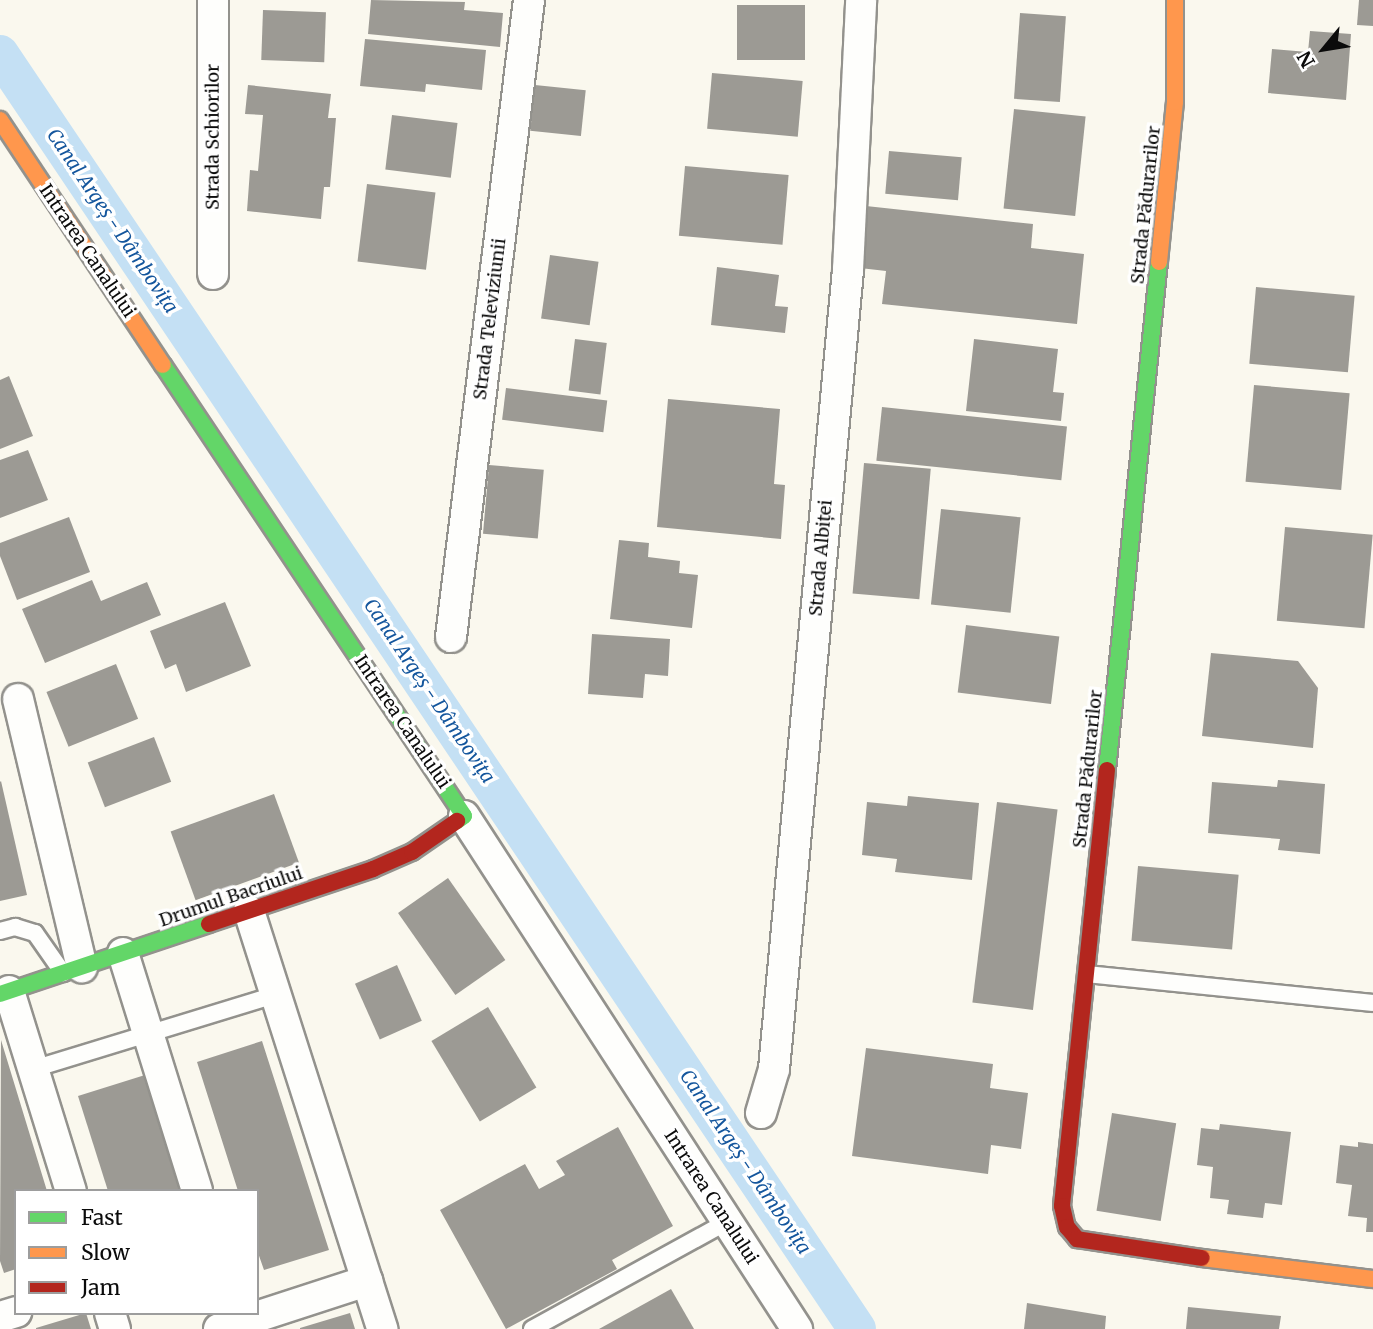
<!DOCTYPE html>
<meta charset="utf-8">
<style>
body{margin:0}
#map{position:relative;width:1373px;height:1329px;overflow:hidden;background:#faf8ee;font-family:Merriweather,serif}
div>[style]{position:absolute}
.canal>*{height:38px;margin:-19px;padding:0 19px;transform-origin:19px;border-radius:19px;background:#c4e0f4}
.building>*{inset:0;background:#9c9a94;transform-origin:0 0}
.roads{filter:drop-shadow(2px 0 #93928d) drop-shadow(-2px 0 #93928d) drop-shadow(0 2px #93928d) drop-shadow(0 -2px #93928d)}
.lane>*{height:16px;margin:-8px;padding:0 8px;transform-origin:8px;border-radius:8px;background:#fefefc}
.street>*{height:30px;margin:-15px;padding:0 15px;transform-origin:15px;border-radius:15px;background:#fefefc}
.fast>*{height:16px;margin:-8px;padding:0 8px;transform-origin:8px;border-radius:8px;background:#63d668}
.slow>*{height:16px;margin:-8px;padding:0 8px;transform-origin:8px;border-radius:8px;background:#ff974d}
.jam>*{height:16px;margin:-8px;padding:0 8px;transform-origin:8px;border-radius:8px;background:#b3261e}
span{translate:-50% -50%;white-space:nowrap;text-align:center;line-height:1.15;-webkit-text-stroke:7px #fff;paint-order:stroke}
.street-label{font-size:18px;color:#0b0b0b}
.water-label{font-size:19px;color:#14569d;font-style:italic}
.legend{position:absolute;left:14px;top:1189px;width:245px;height:126px;box-sizing:border-box;background:#fff;border:2px solid #9d9d9d;margin:0;padding:9px 12px;list-style:none;font-size:21px;color:#0b0b0b}
.legend li{display:flex;align-items:center;gap:14px;height:35px}
.legend b{width:35px;border:2px solid #9d9d9d}
.north{position:absolute;left:1289px;top:14px;width:70px;height:70px;-webkit-text-stroke:5px #fff;paint-order:stroke;rotate:240deg;font-size:19px;font-weight:700;line-height:28px;text-align:center;color:#0b0b0b}
.north::after{content:'';display:block;margin:auto;width:24px;height:32px;background:#0b0b0b;clip-path:polygon(50% 0,100% 100%,50% 72%,0 100%)}
</style>
<div id="map">
<div class="canal">
<i style="left:0;top:54px;width:1536px;rotate:56.09deg"></i>
</div>
<div class="building">
<i style="clip-path:polygon(371px 0,465px 2px,464px 10px,503px 13px,500px 47px,368px 34px)"></i>
<i style="clip-path:polygon(1359px 0,1373px 0,1373px 26px,1357px 25px)"></i>
<i style="left:737px;top:5px;width:68px;height:55px"></i>
<i style="left:263px;top:10px;width:63px;height:50px;rotate:2deg"></i>
<i style="left:1020px;top:13px;width:46px;height:86px;rotate:4deg"></i>
<i style="clip-path:polygon(1310px 31px,1351px 34px,1346px 100px,1268px 93px,1272px 49px,1308px 52px)"></i>
<i style="clip-path:polygon(365px 39px,486px 50px,482px 90px,426px 84px,425px 92px,360px 86px)"></i>
<i style="left:712px;top:73px;width:91px;height:56px;rotate:5deg"></i>
<i style="clip-path:polygon(248px 85px,331px 94px,328px 118px,336px 118px,330px 187px,324px 187px,321px 219px,247px 211px,250px 170px,258px 171px,263px 115px,245px 114px)"></i>
<i style="left:535px;top:85px;width:51px;height:46px;rotate:6deg"></i>
<i style="left:1014px;top:109px;width:72px;height:100px;rotate:6deg"></i>
<i style="left:392px;top:115px;width:66px;height:55px;rotate:7deg"></i>
<i style="left:889px;top:151px;width:73px;height:43px;rotate:5deg"></i>
<i style="left:685px;top:166px;width:104px;height:70px;rotate:5deg"></i>
<i style="left:367px;top:184px;width:69px;height:78px;rotate:7deg"></i>
<i style="clip-path:polygon(866px 206px,1033px 224px,1031px 248px,1084px 254px,1077px 324px,882px 304px,886px 271px,860px 268px)"></i>
<i style="left:550px;top:255px;width:49px;height:64px;rotate:8deg"></i>
<i style="clip-path:polygon(717px 267px,779px 275px,775px 306px,788px 307px,785px 333px,711px 325px)"></i>
<i style="left:1256px;top:287px;width:99px;height:77px;rotate:5deg"></i>
<i style="left:575px;top:339px;width:32px;height:52px;rotate:7deg"></i>
<i style="clip-path:polygon(974px 339px,1058px 349px,1053px 392px,1064px 393px,1061px 421px,966px 411px)"></i>
<i style="clip-path:polygon(9px 376px,33px 436px,0 449px,0 380px)"></i>
<i style="left:1254px;top:385px;width:96px;height:97px;rotate:5deg"></i>
<i style="left:506px;top:388px;width:102px;height:32px;rotate:7deg"></i>
<i style="clip-path:polygon(668px 399px,780px 409px,774px 484px,785px 485px,781px 539px,657px 527px)"></i>
<i style="left:882px;top:407px;width:186px;height:54px;rotate:6deg"></i>
<i style="clip-path:polygon(28px 450px,48px 500px,0 518px,0 460px)"></i>
<i style="left:864px;top:463px;width:67px;height:131px;rotate:5deg"></i>
<i style="left:489px;top:465px;width:55px;height:69px;rotate:5deg"></i>
<i style="left:941px;top:509px;width:80px;height:96px;rotate:6deg"></i>
<i style="clip-path:polygon(69px 517px,90px 572px,17px 600px,0 556px,0 543px)"></i>
<i style="left:1285px;top:527px;width:88px;height:94px;rotate:5deg"></i>
<i style="clip-path:polygon(619px 540px,649px 543px,648px 557px,680px 561px,679px 573px,698px 575px,692px 628px,610px 619px)"></i>
<i style="clip-path:polygon(92px 580px,101px 601px,147px 582px,161px 615px,45px 663px,22px 609px)"></i>
<i style="clip-path:polygon(225px 602px,251px 666px,186px 692px,176px 664px,165px 669px,150px 631px)"></i>
<i style="left:966px;top:625px;width:94px;height:68px;rotate:7deg"></i>
<i style="clip-path:polygon(592px 634px,670px 639px,668px 676px,645px 674px,643px 698px,588px 694px)"></i>
<i style="clip-path:polygon(1211px 653px,1298px 661px,1318px 688px,1313px 748px,1202px 736px)"></i>
<i style="left:116px;top:664px;width:59px;height:75px;rotate:68deg"></i>
<i style="left:154px;top:737px;width:48px;height:71px;rotate:69deg"></i>
<i style="clip-path:polygon(1278px 780px,1325px 784px,1320px 854px,1278px 850px,1280px 839px,1208px 833px,1212px 782px,1277px 787px)"></i>
<i style="clip-path:polygon(1px 781px,27px 895px,0 901px,0 782px)"></i>
<i style="left:274px;top:794px;width:73px;height:110px;rotate:70deg"></i>
<i style="clip-path:polygon(908px 796px,979px 803px,972px 880px,895px 872px,897px 859px,862px 855px,867px 802px,907px 806px)"></i>
<i style="left:997px;top:802px;width:61px;height:202px;rotate:7deg"></i>
<i style="left:1138px;top:866px;width:101px;height:75px;rotate:5deg"></i>
<i style="left:448px;top:878px;width:100px;height:61px;rotate:55deg"></i>
<i style="left:397px;top:965px;width:61px;height:46px;rotate:66deg"></i>
<i style="left:488px;top:1007px;width:94px;height:66px;rotate:59deg"></i>
<i style="clip-path:polygon(1px 1040px,47px 1191px,16px 1191px,16px 1269px,4px 1273px,0 1261px)"></i>
<i style="clip-path:polygon(262px 1041px,329px 1250px,264px 1270px,257px 1250px,257px 1191px,238px 1191px,197px 1062px)"></i>
<i style="clip-path:polygon(866px 1048px,993px 1064px,990px 1088px,1028px 1093px,1021px 1149px,991px 1145px,988px 1174px,852px 1156px)"></i>
<i style="clip-path:polygon(145px 1075px,181px 1191px,108px 1191px,78px 1096px)"></i>
<i style="left:1112px;top:1113px;width:65px;height:99px;rotate:9deg"></i>
<i style="clip-path:polygon(1220px 1124px,1291px 1132px,1282px 1205px,1265px 1203px,1263px 1218px,1227px 1214px,1229px 1200px,1210px 1198px,1213px 1167px,1197px 1165px,1201px 1128px,1219px 1130px)"></i>
<i style="clip-path:polygon(618px 1127px,673px 1226px,612px 1260px,617px 1269px,506px 1329px,440px 1210px,525px 1164px,539px 1189px,565px 1175px,556px 1161px)"></i>
<i style="clip-path:polygon(1358px 1142px,1373px 1144px,1373px 1232px,1366px 1232px,1367px 1218px,1348px 1216px,1352px 1185px,1336px 1183px,1340px 1145px,1358px 1147px)"></i>
<i style="clip-path:polygon(671px 1289px,694px 1329px,599px 1329px)"></i>
<i style="clip-path:polygon(1027px 1303px,1106px 1316px,1105px 1329px,1024px 1329px)"></i>
<i style="clip-path:polygon(1188px 1307px,1281px 1316px,1279px 1329px,1186px 1329px)"></i>
<i style="clip-path:polygon(86px 1313px,91px 1329px,36px 1329px,36px 1328px)"></i>
<i style="clip-path:polygon(350px 1313px,355px 1329px,300px 1329px,300px 1328px)"></i>
</div>
<div class="roads">
<div class="lane">
<i style="left:0;top:931px;width:16px;rotate:-15deg"></i>
<i style="left:15px;top:927px;width:21px;rotate:17deg"></i>
<i style="left:35px;top:933px;width:49px;rotate:55deg"></i>
<i style="left:1087px;top:974px;width:287px;rotate:5.8deg"></i>
<i style="left:33px;top:1069px;width:253px;rotate:-17deg"></i>
<i style="left:532px;top:1329px;width:222px;rotate:-28.8deg"></i>
</div>
<div class="street">
<i style="left:213px;top:0;width:274px;rotate:90deg"></i>
<i style="left:451px;top:637px;width:642px;rotate:-83.02deg"></i>
<i style="left:18px;top:699px;width:276px;rotate:76.6deg"></i>
<i style="left:464px;top:816px;width:612px;rotate:57.01deg"></i>
<i style="left:249px;top:911px;width:439px;rotate:72.3deg"></i>
<i style="left:123px;top:953px;width:249px;rotate:72.7deg"></i>
<i style="left:9px;top:991px;width:209px;rotate:72.8deg"></i>
<i style="left:761px;top:1113px;width:46px;rotate:-73.5deg"></i>
<i style="left:774px;top:1069px;width:802px;rotate:-84.71deg"></i>
<i style="left:848px;top:270px;width:270px;rotate:-87.2deg"></i>
<i style="left:110px;top:1313px;width:17px;rotate:73deg"></i>
<i style="left:0;top:1317px;width:17px;rotate:-17deg"></i>
<i style="left:219px;top:1329px;width:156px;rotate:-18deg"></i>
</div>
<div class="fast">
<i style="left:163px;top:365px;width:542px;rotate:56.28deg"></i>
<i style="left:464px;top:816px;width:9px;rotate:144deg"></i>
<i style="left:1107px;top:770px;width:511px;rotate:-84.16deg"></i>
<i style="left:0;top:994px;width:220px;rotate:-18.5deg"></i>
</div>
<div class="slow">
<i style="left:0;top:120px;width:294px;rotate:56.4deg"></i>
<i style="left:1159px;top:262px;width:161px;rotate:-84.3deg"></i>
<i style="left:1175px;top:102px;width:102px;rotate:-90deg"></i>
<i style="left:1202px;top:1258px;width:172px;rotate:7deg"></i>
</div>
<div class="jam">
<i style="left:1107px;top:770px;width:438px;rotate:95.9deg"></i>
<i style="left:1062px;top:1206px;width:22px;rotate:77deg"></i>
<i style="left:1067px;top:1227px;width:16px;rotate:50deg"></i>
<i style="left:1077px;top:1239px;width:126px;rotate:8.6deg"></i>
<i style="left:209px;top:924px;width:173px;rotate:-18.5deg"></i>
<i style="left:373px;top:869px;width:43px;rotate:-23.6deg"></i>
<i style="left:412px;top:852px;width:55px;rotate:-34.6deg"></i>
</div>
</div>
<div class="street-label">
<span style="left:213px;top:137px;rotate:-90deg">Strada Schiorilor</span>
<span style="left:1146px;top:205px;rotate:-84deg">Strada Pădurarilor</span>
<span style="left:87px;top:251px;rotate:56deg">Intrarea Canalului</span>
<span style="left:490px;top:319px;rotate:-83deg">Strada Televiziunii</span>
<span style="left:821px;top:558px;rotate:-85deg">Strada Albiței</span>
<span style="left:402px;top:722px;rotate:56deg">Intrarea Canalului</span>
<span style="left:1088px;top:769px;rotate:-84deg">Strada Pădurarilor</span>
<span style="left:231px;top:897px;rotate:-19deg">Drumul Bacriului</span>
<span style="left:711px;top:1197px;rotate:57deg">Intrarea Canalului</span>
</div>
<div class="water-label">
<span style="left:112px;top:221px;rotate:56deg">Canal Argeș - Dâmbovița</span>
<span style="left:429px;top:691px;rotate:56deg">Canal Argeș - Dâmbovița</span>
<span style="left:745px;top:1162px;rotate:56deg">Canal Argeș - Dâmbovița</span>
</div>
<ul class="legend">
<li><b style="height:9px;background:#63d668"></b>Fast</li>
<li><b style="height:9px;background:#ff974d"></b>Slow</li>
<li><b style="height:9px;background:#b3261e"></b>Jam</li>
</ul>
<div class="north">N</div>
</div>
